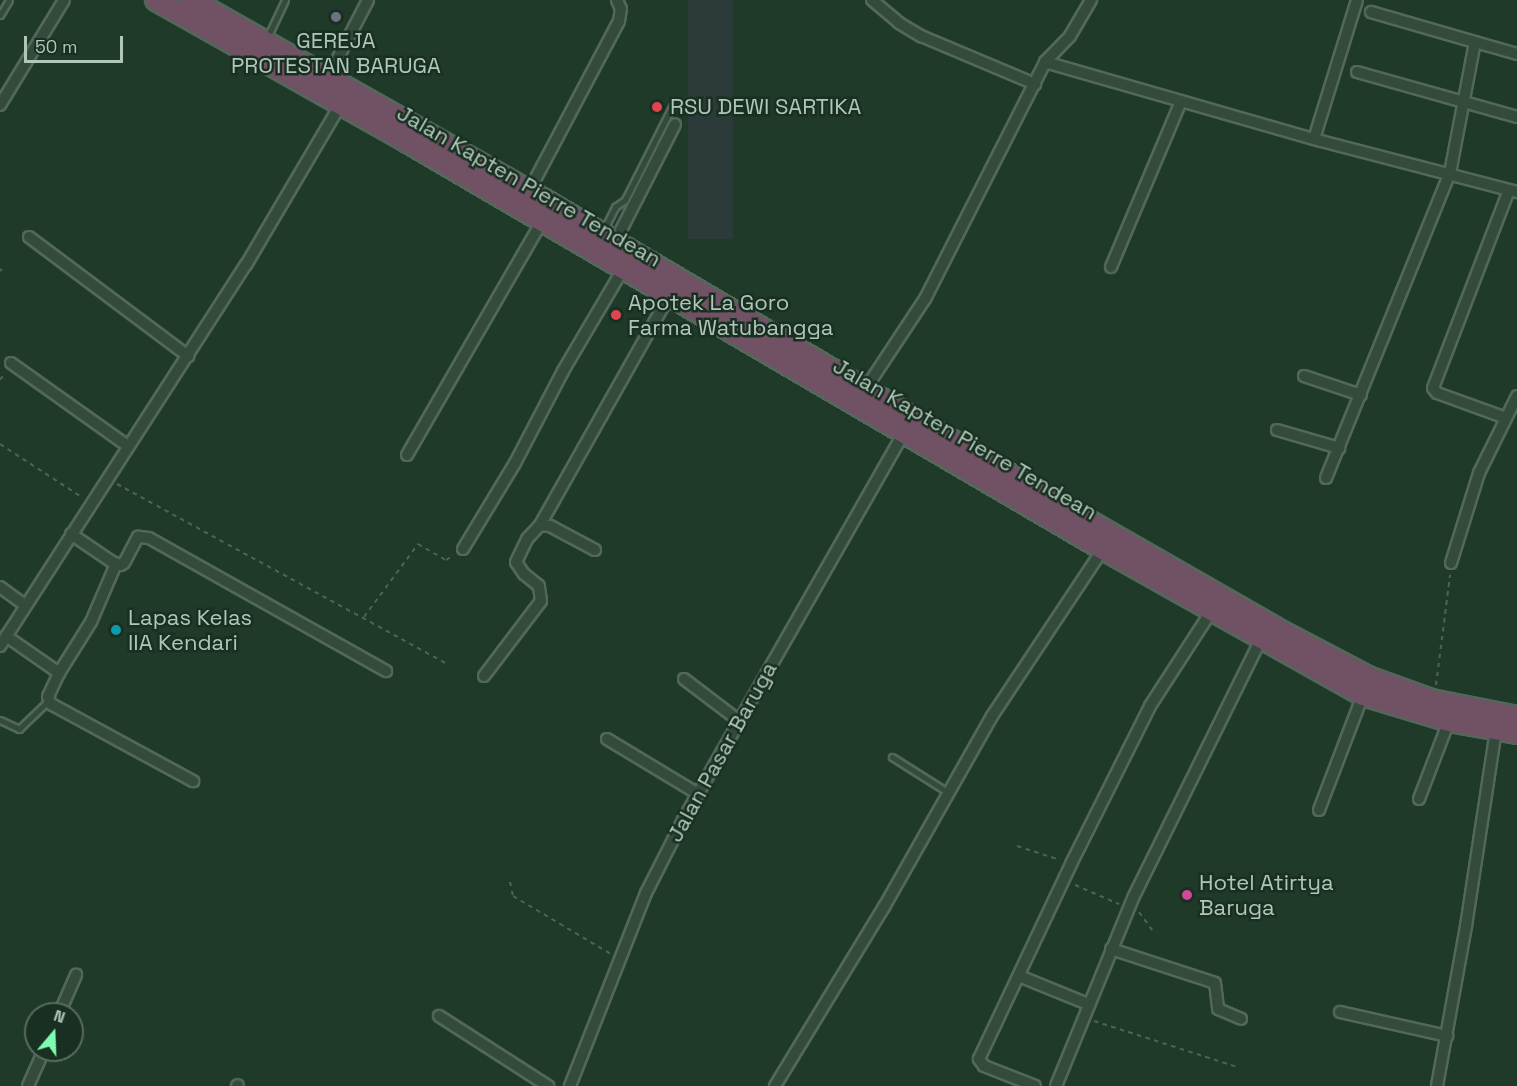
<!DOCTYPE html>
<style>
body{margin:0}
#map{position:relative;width:1517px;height:1086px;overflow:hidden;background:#203a2a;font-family:"Space Grotesk",sans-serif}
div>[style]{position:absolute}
.medical>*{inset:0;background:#2c3b3a;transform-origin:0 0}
.path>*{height:2px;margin-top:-1px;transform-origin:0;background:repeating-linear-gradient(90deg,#4e644c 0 4.5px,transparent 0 9px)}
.roads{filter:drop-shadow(2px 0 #52685b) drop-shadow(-2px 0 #52685b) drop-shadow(0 2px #52685b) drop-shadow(0 -2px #52685b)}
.lane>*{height:5px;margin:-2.5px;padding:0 2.5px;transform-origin:2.5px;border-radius:2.5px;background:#344b3c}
.street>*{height:10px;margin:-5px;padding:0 5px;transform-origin:5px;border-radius:5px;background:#344b3c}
.highway>*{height:20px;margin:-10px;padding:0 10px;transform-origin:10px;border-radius:10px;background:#715164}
.dots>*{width:16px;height:16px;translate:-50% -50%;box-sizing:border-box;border:3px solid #192f22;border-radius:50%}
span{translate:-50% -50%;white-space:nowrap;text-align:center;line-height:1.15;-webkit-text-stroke:5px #192f22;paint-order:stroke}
.poi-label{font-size:22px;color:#afc7b8}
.left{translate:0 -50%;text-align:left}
.street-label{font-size:22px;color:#afc7b8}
.north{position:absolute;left:24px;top:1002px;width:60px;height:60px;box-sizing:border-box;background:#192f22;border:2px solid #556c5e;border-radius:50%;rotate:19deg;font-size:16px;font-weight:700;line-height:24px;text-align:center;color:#afc7b8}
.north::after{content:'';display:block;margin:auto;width:21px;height:27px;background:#7efcb1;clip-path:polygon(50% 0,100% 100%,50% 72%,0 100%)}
.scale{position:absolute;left:24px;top:36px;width:99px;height:27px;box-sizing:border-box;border:3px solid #afc7b8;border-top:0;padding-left:8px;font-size:18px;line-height:21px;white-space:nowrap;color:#afc7b8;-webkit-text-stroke:4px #192f22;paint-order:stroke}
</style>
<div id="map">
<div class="medical">
<i style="left:688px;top:0;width:45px;height:239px"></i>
</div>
<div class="path">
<i style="left:0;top:271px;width:3px;rotate:-45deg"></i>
<i style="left:0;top:380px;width:7px;rotate:-56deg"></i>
<i style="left:0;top:444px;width:99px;rotate:33deg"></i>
<i style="left:117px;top:484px;width:378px;rotate:28.6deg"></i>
<i style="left:364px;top:617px;width:91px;rotate:-53.5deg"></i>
<i style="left:418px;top:544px;width:32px;rotate:30deg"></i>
<i style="left:446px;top:560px;width:9px;rotate:-32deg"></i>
<i style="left:1436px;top:685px;width:111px;rotate:-82.7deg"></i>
<i style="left:1017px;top:846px;width:45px;rotate:18deg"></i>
<i style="left:510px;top:882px;width:14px;rotate:78deg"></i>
<i style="left:513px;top:896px;width:114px;rotate:30.6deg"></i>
<i style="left:1075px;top:885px;width:48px;rotate:23.4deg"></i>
<i style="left:1139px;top:912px;width:24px;rotate:54deg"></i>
<i style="left:1094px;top:1021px;width:150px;rotate:17.8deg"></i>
</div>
<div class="roads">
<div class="lane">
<i style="left:0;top:15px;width:17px;rotate:-59deg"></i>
<i style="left:267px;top:38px;width:42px;rotate:-64.7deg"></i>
<i style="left:604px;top:229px;width:25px;rotate:-63deg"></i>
<i style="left:615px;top:207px;width:12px;rotate:-35deg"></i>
<i style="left:625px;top:200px;width:111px;rotate:-63.2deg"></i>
<i style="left:0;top:720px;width:21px;rotate:25deg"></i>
<i style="left:19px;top:729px;width:40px;rotate:-44deg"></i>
<i style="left:892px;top:757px;width:67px;rotate:32.3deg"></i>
</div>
<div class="street">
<i style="left:872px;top:0;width:35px;rotate:40deg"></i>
<i style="left:899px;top:23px;width:26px;rotate:31deg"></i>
<i style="left:921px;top:36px;width:124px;rotate:22.8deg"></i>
<i style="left:1371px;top:12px;width:108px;rotate:16.1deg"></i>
<i style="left:1045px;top:62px;width:287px;rotate:16deg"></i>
<i style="left:1321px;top:141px;width:203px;rotate:14.6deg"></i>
<i style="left:1357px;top:72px;width:166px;rotate:15.7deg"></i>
<i style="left:328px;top:77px;width:87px;rotate:-62.5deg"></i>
<i style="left:0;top:105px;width:123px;rotate:-58.6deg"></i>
<i style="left:1314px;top:139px;width:145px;rotate:-72.8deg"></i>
<i style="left:529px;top:191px;width:192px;rotate:-62.1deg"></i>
<i style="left:619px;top:21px;width:12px;rotate:-81deg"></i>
<i style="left:621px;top:9px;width:10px;rotate:-114deg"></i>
<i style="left:29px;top:237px;width:199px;rotate:36.8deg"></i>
<i style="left:615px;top:242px;width:132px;rotate:-63deg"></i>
<i style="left:1111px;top:267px;width:180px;rotate:-67.1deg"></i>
<i style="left:11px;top:363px;width:143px;rotate:35.4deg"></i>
<i style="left:1304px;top:376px;width:60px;rotate:18.4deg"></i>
<i style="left:866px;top:388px;width:107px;rotate:-56.5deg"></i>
<i style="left:925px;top:299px;width:266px;rotate:-63.1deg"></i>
<i style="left:1045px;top:62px;width:36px;rotate:-46deg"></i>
<i style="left:1070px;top:36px;width:42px;rotate:-59.7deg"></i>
<i style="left:1506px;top:418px;width:73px;rotate:-160.1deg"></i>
<i style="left:1437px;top:393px;width:6px;rotate:-129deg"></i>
<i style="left:1433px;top:388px;width:212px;rotate:-69deg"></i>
<i style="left:1277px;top:430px;width:65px;rotate:16.2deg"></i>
<i style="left:407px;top:455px;width:270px;rotate:-60deg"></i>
<i style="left:1326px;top:478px;width:329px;rotate:-67.9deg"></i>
<i style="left:1450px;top:173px;width:133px;rotate:-79.2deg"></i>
<i style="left:1475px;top:42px;width:44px;rotate:15.9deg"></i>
<i style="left:71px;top:534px;width:50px;rotate:34.3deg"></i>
<i style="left:112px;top:562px;width:9px;rotate:21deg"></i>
<i style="left:120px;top:565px;width:4px;rotate:-27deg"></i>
<i style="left:124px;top:563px;width:30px;rotate:-62deg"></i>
<i style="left:138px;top:537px;width:11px;rotate:5deg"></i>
<i style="left:149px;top:538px;width:272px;rotate:29.3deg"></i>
<i style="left:463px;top:549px;width:100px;rotate:-58.8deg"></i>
<i style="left:515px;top:463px;width:104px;rotate:-62.4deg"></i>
<i style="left:563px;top:371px;width:118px;rotate:-59.5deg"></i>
<i style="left:595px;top:550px;width:51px;rotate:-151.9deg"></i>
<i style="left:550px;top:526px;width:10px;rotate:-174deg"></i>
<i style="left:540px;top:525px;width:263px;rotate:-60.6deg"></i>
<i style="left:1451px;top:563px;width:94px;rotate:-72.7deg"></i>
<i style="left:1479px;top:473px;width:86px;rotate:-63.7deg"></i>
<i style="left:0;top:587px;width:31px;rotate:36deg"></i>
<i style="left:6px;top:636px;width:65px;rotate:34.9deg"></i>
<i style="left:59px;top:673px;width:26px;rotate:115deg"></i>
<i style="left:48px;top:697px;width:8px;rotate:67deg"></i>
<i style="left:51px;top:704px;width:162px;rotate:28.5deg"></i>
<i style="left:0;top:646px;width:454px;rotate:-57.2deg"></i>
<i style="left:246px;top:265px;width:191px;rotate:-59.5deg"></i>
<i style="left:59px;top:673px;width:60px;rotate:-57.9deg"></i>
<i style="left:91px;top:622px;width:63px;rotate:-66.7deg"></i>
<i style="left:484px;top:676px;width:94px;rotate:-52.8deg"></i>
<i style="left:541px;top:601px;width:15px;rotate:-98deg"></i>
<i style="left:539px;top:586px;width:19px;rotate:-141deg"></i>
<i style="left:524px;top:574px;width:14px;rotate:-124deg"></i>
<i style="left:516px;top:562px;width:25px;rotate:-64deg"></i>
<i style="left:527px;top:539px;width:19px;rotate:-47deg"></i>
<i style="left:684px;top:679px;width:68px;rotate:37.2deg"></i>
<i style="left:607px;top:739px;width:106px;rotate:31.1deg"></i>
<i style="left:1419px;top:799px;width:84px;rotate:-69deg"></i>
<i style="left:1319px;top:810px;width:123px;rotate:-69.1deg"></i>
<i style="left:1111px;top:949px;width:109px;rotate:18.1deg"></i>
<i style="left:1215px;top:983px;width:26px;rotate:83deg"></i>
<i style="left:1218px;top:1009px;width:25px;rotate:23deg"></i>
<i style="left:1019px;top:976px;width:74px;rotate:22.1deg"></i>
<i style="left:1340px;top:1012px;width:110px;rotate:12.6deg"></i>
<i style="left:59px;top:1014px;width:43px;rotate:-66.4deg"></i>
<i style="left:439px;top:1016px;width:130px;rotate:32.7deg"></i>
<i style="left:28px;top:1086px;width:39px;rotate:-66deg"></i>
<i style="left:237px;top:1086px;width:1px;rotate:-45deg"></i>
<i style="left:570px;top:1086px;width:207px;rotate:-68.5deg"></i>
<i style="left:646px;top:893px;width:82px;rotate:-63.1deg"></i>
<i style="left:683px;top:820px;width:448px;rotate:-60.3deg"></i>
<i style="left:775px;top:1086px;width:210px;rotate:-58.7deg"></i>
<i style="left:884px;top:907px;width:219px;rotate:-60.5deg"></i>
<i style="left:992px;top:716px;width:201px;rotate:-56.4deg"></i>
<i style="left:1035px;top:1086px;width:55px;rotate:-158.6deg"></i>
<i style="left:984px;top:1066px;width:9px;rotate:-126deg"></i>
<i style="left:979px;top:1059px;width:216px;rotate:-64.7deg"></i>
<i style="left:1071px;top:864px;width:177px;rotate:-63.4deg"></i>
<i style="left:1150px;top:706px;width:114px;rotate:-57.1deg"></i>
<i style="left:1056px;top:1086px;width:203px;rotate:-67.7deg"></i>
<i style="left:1133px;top:898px;width:289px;rotate:-63.7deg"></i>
<i style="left:1437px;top:1086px;width:163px;rotate:-79.7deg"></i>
<i style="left:1466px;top:926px;width:199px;rotate:-81.3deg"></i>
</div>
<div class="highway">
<i style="left:156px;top:0;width:287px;rotate:29.4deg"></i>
<i style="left:406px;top:141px;width:808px;rotate:30.34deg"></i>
<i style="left:1103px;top:549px;width:298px;rotate:29.3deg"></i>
<i style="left:1363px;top:695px;width:90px;rotate:16.8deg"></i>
<i style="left:1449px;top:721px;width:69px;rotate:10deg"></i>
<i style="left:191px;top:0;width:388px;rotate:29.5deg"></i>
<i style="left:529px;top:191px;width:637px;rotate:30.55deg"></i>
<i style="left:1078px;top:515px;width:227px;rotate:29.8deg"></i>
<i style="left:1275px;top:628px;width:107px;rotate:27.8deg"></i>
<i style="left:1370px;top:678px;width:65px;rotate:19.8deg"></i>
<i style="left:1431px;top:700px;width:88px;rotate:11.2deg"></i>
</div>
</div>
<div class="dots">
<i style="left:336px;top:17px;background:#6b7280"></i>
<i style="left:657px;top:107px;background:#e0444e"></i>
<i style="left:616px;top:315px;background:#e0444e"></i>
<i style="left:116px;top:630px;background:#0f9aa8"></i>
<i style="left:1187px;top:895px;background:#d1479c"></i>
</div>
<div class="poi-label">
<span style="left:336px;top:53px">GEREJA<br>PROTESTAN BARUGA</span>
<span class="left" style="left:670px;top:107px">RSU DEWI SARTIKA</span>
<span class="left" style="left:628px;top:315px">Apotek La Goro<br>Farma Watubangga</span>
<span class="left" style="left:128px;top:630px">Lapas Kelas<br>IIA Kendari</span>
<span class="left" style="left:1199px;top:895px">Hotel Atirtya<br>Baruga</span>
</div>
<div class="street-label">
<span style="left:529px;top:186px;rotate:30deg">Jalan Kapten Pierre Tendean</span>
<span style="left:965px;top:439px;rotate:30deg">Jalan Kapten Pierre Tendean</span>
<span style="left:722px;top:752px;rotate:-61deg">Jalan Pasar Baruga</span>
</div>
<div class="north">N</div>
<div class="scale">50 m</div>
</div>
